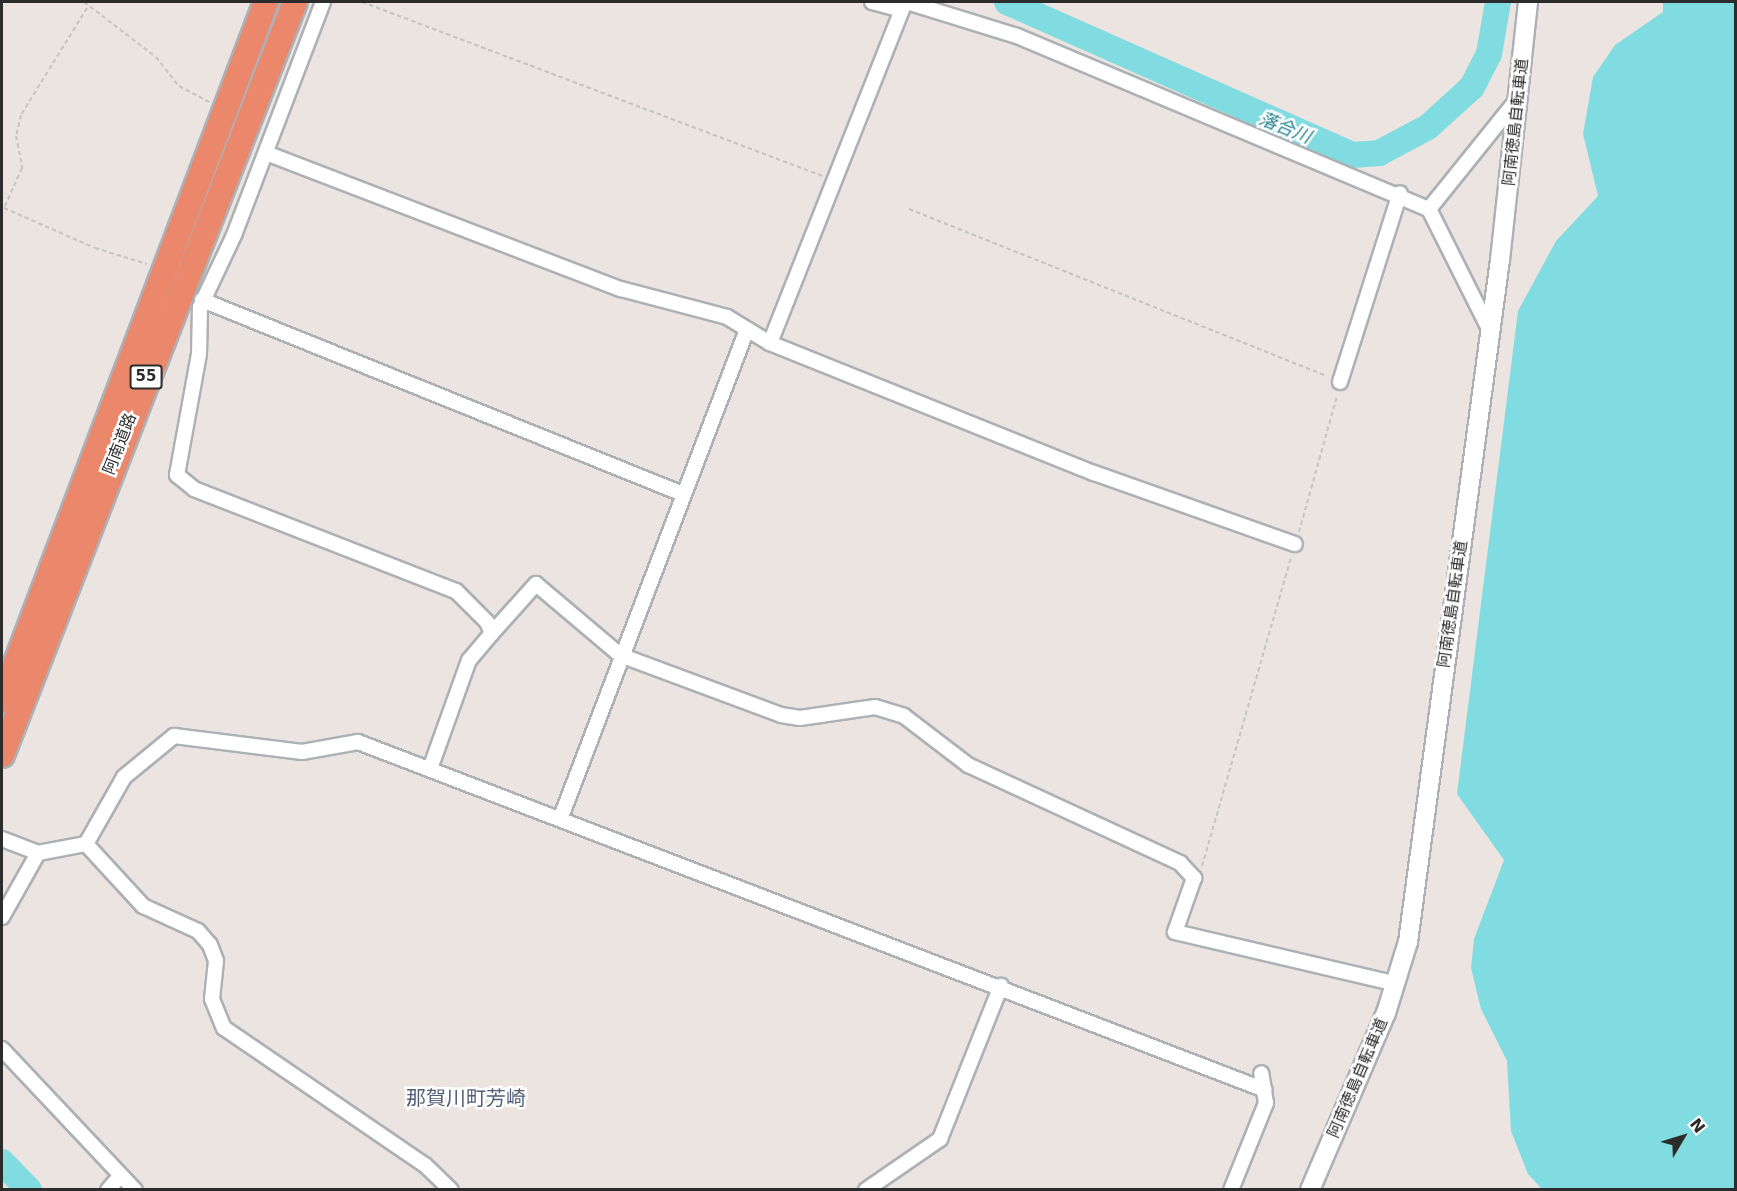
<!DOCTYPE html>
<meta charset="utf-8">
<style>
body{margin:0}
#map{position:relative;width:1737px;height:1191px;overflow:hidden;background:#ece4e0;font-family:"DejaVu Sans","Noto Sans JP",sans-serif}
div>[style]{position:absolute}
.water>*{inset:0;background:#80dce1}
.river>*{height:26px;margin:-13px;padding:0 13px;transform-origin:13px;border-radius:13px;background:#80dce1}
.path>*{height:2px;margin-top:-1px;transform-origin:0;background:repeating-linear-gradient(90deg,#c4c4c4 0 4.5px,transparent 0 7.5px)}
.roads{filter:drop-shadow(2px 0 #acb1b6) drop-shadow(-2px 0 #acb1b6) drop-shadow(0 2px #acb1b6) drop-shadow(0 -2px #acb1b6)}
.street>*{height:14px;margin:-7px;padding:0 7px;transform-origin:7px;border-radius:7px;background:#fff}
.secondary>*{height:18px;margin:-9px;padding:0 9px;transform-origin:9px;border-radius:9px;background:#fff}
.highway>*{height:24px;margin:-12px;padding:0 12px;transform-origin:12px;border-radius:12px;background:#eb876b}
span{translate:-50% -50%;white-space:nowrap;text-align:center;line-height:1.15;-webkit-text-stroke:5px #fff;paint-order:stroke}
.shield-label span{padding:2px 4px;background:#fff;border:2px solid;border-radius:4px;-webkit-text-stroke-width:0}
.shield-label{font-size:15px;color:#2c2c2c;font-weight:700}
.street-label{font-size:16px;color:#2c2c2c}
.water-label{font-size:18px;color:#1e808e;font-style:italic}
.quarter-label{font-size:20px;color:#516077}
.frame{position:absolute;inset:0;border:3px solid #2c2c2c;pointer-events:none}
.north{position:absolute;left:1653px;top:1107px;width:60px;height:60px;-webkit-text-stroke:4px #fff;paint-order:stroke;rotate:52deg;font-size:16px;font-weight:700;line-height:24px;text-align:center;color:#2c2c2c}
.north::after{content:'';display:block;margin:auto;width:21px;height:27px;background:#2c2c2c;clip-path:polygon(50% 0,100% 100%,50% 72%,0 100%)}
</style>
<div id="map">
<div class="water">
<i style="clip-path:polygon(1663px 2px,1735px 2px,1735px 1189px,1542px 1189px,1528px 1174px,1511px 1131px,1507px 1061px,1481px 1009px,1471px 968px,1474px 939px,1504px 860px,1457px 794px,1518px 311px,1556px 241px,1598px 196px,1583px 134px,1593px 77px,1615px 45px,1663px 12px)"></i>
</div>
<div class="river">
<i style="left:1007px;top:2px;width:377px;rotate:23.9deg"></i>
<i style="left:1352px;top:155px;width:27px;rotate:-4deg"></i>
<i style="left:1379px;top:153px;width:55px;rotate:-28deg"></i>
<i style="left:1428px;top:127px;width:59px;rotate:-42.3deg"></i>
<i style="left:1472px;top:87px;width:37px;rotate:-63deg"></i>
<i style="left:1489px;top:54px;width:53px;rotate:-80.2deg"></i>
<i style="left:2px;top:1162px;width:39px;rotate:46deg"></i>
</div>
<div class="path">
<i style="left:84px;top:2px;width:91px;rotate:37.4deg"></i>
<i style="left:156px;top:57px;width:37px;rotate:52deg"></i>
<i style="left:179px;top:86px;width:34px;rotate:28deg"></i>
<i style="left:362px;top:2px;width:492px;rotate:20.7deg"></i>
<i style="left:87px;top:8px;width:126px;rotate:121.7deg"></i>
<i style="left:21px;top:115px;width:22px;rotate:103deg"></i>
<i style="left:16px;top:136px;width:33px;rotate:79deg"></i>
<i style="left:22px;top:168px;width:44px;rotate:114.2deg"></i>
<i style="left:4px;top:208px;width:99px;rotate:23.7deg"></i>
<i style="left:95px;top:248px;width:54px;rotate:17.1deg"></i>
<i style="left:909px;top:209px;width:449px;rotate:21.8deg"></i>
<i style="left:1299px;top:532px;width:141px;rotate:-74.4deg"></i>
<i style="left:1202px;top:866px;width:321px;rotate:-73.9deg"></i>
</div>
<div class="roads">
<div class="street">
<i style="left:323px;top:2px;width:247px;rotate:110.9deg"></i>
<i style="left:235px;top:233px;width:82px;rotate:115.3deg"></i>
<i style="left:200px;top:307px;width:47px;rotate:91.2deg"></i>
<i style="left:199px;top:354px;width:123px;rotate:100.3deg"></i>
<i style="left:177px;top:475px;width:22px;rotate:39deg"></i>
<i style="left:194px;top:489px;width:281px;rotate:21.3deg"></i>
<i style="left:456px;top:591px;width:44px;rotate:45deg"></i>
<i style="left:487px;top:622px;width:12px;rotate:66deg"></i>
<i style="left:492px;top:633px;width:35px;rotate:130deg"></i>
<i style="left:469px;top:660px;width:113px;rotate:109.7deg"></i>
<i style="left:872px;top:2px;width:30px;rotate:15deg"></i>
<i style="left:907px;top:2px;width:115px;rotate:17.2deg"></i>
<i style="left:1017px;top:36px;width:447px;rotate:22.8deg"></i>
<i style="left:1429px;top:209px;width:134px;rotate:63.4deg"></i>
<i style="left:266px;top:153px;width:380px;rotate:21deg"></i>
<i style="left:621px;top:289px;width:110px;rotate:14.8deg"></i>
<i style="left:727px;top:317px;width:50px;rotate:31.2deg"></i>
<i style="left:770px;top:343px;width:349px;rotate:21.9deg"></i>
<i style="left:1094px;top:473px;width:213px;rotate:19.5deg"></i>
<i style="left:1429px;top:209px;width:144px;rotate:-51.2deg"></i>
<i style="left:202px;top:300px;width:519px;rotate:21.97deg"></i>
<i style="left:770px;top:343px;width:367px;rotate:-68.4deg"></i>
<i style="left:1340px;top:382px;width:198px;rotate:-72.4deg"></i>
<i style="left:492px;top:633px;width:66px;rotate:-48.1deg"></i>
<i style="left:536px;top:584px;width:110px;rotate:40.2deg"></i>
<i style="left:620px;top:655px;width:172px;rotate:20.4deg"></i>
<i style="left:781px;top:715px;width:19px;rotate:9deg"></i>
<i style="left:800px;top:718px;width:76px;rotate:-8.3deg"></i>
<i style="left:875px;top:707px;width:30px;rotate:17deg"></i>
<i style="left:904px;top:716px;width:81px;rotate:37.4deg"></i>
<i style="left:968px;top:765px;width:234px;rotate:24.8deg"></i>
<i style="left:1180px;top:863px;width:21px;rotate:47deg"></i>
<i style="left:1194px;top:878px;width:57px;rotate:109.4deg"></i>
<i style="left:1175px;top:932px;width:227px;rotate:13.2deg"></i>
<i style="left:561px;top:817px;width:519px;rotate:-69.12deg"></i>
<i style="left:2px;top:839px;width:39px;rotate:21deg"></i>
<i style="left:38px;top:853px;width:49px;rotate:-10.6deg"></i>
<i style="left:86px;top:844px;width:77px;rotate:-60.4deg"></i>
<i style="left:124px;top:777px;width:65px;rotate:-39.4deg"></i>
<i style="left:174px;top:736px;width:129px;rotate:7.1deg"></i>
<i style="left:302px;top:752px;width:57px;rotate:-10.1deg"></i>
<i style="left:358px;top:742px;width:971px;rotate:20.99deg"></i>
<i style="left:86px;top:844px;width:84px;rotate:47.4deg"></i>
<i style="left:143px;top:906px;width:60px;rotate:24.4deg"></i>
<i style="left:198px;top:931px;width:18px;rotate:49deg"></i>
<i style="left:210px;top:945px;width:17px;rotate:69deg"></i>
<i style="left:216px;top:961px;width:38px;rotate:96deg"></i>
<i style="left:212px;top:999px;width:31px;rotate:68deg"></i>
<i style="left:224px;top:1028px;width:243px;rotate:34.3deg"></i>
<i style="left:425px;top:1165px;width:36px;rotate:44deg"></i>
<i style="left:2px;top:917px;width:73px;rotate:-60.6deg"></i>
<i style="left:2px;top:1049px;width:194px;rotate:46.7deg"></i>
<i style="left:108px;top:1190px;width:18px;rotate:-49deg"></i>
<i style="left:866px;top:1190px;width:90px;rotate:-34.6deg"></i>
<i style="left:940px;top:1139px;width:165px;rotate:-68.3deg"></i>
<i style="left:1231px;top:1190px;width:94px;rotate:-68.1deg"></i>
<i style="left:1266px;top:1103px;width:30px;rotate:-99deg"></i>
</div>
<div class="secondary">
<i style="left:1310px;top:1190px;width:193px;rotate:-66.8deg"></i>
<i style="left:1386px;top:1013px;width:74px;rotate:-72.8deg"></i>
<i style="left:1408px;top:942px;width:688px;rotate:-82.32deg"></i>
<i style="left:1500px;top:260px;width:260px;rotate:-83.8deg"></i>
</div>
<div class="highway">
<i style="left:2px;top:700px;width:746px;rotate:-69.28deg"></i>
<i style="left:2px;top:755px;width:808px;rotate:-68.74deg"></i>
</div>
</div>
<div class="shield-label">
<span style="left:146px;top:377px">55</span>
</div>
<div class="street-label">
<span style="left:1516px;top:122px;rotate:-84deg">阿南徳島自転車道</span>
<span style="left:120px;top:444px;rotate:-69deg">阿南道路</span>
<span style="left:1453px;top:604px;rotate:-82deg">阿南徳島自転車道</span>
<span style="left:1358px;top:1078px;rotate:-67deg">阿南徳島自転車道</span>
</div>
<div class="water-label">
<span style="left:1285px;top:128px;rotate:22deg">落合川</span>
</div>
<div class="quarter-label">
<span style="left:466px;top:1098px">那賀川町芳崎</span>
</div>
<div class="frame"></div>
<div class="north">N</div>
</div>
